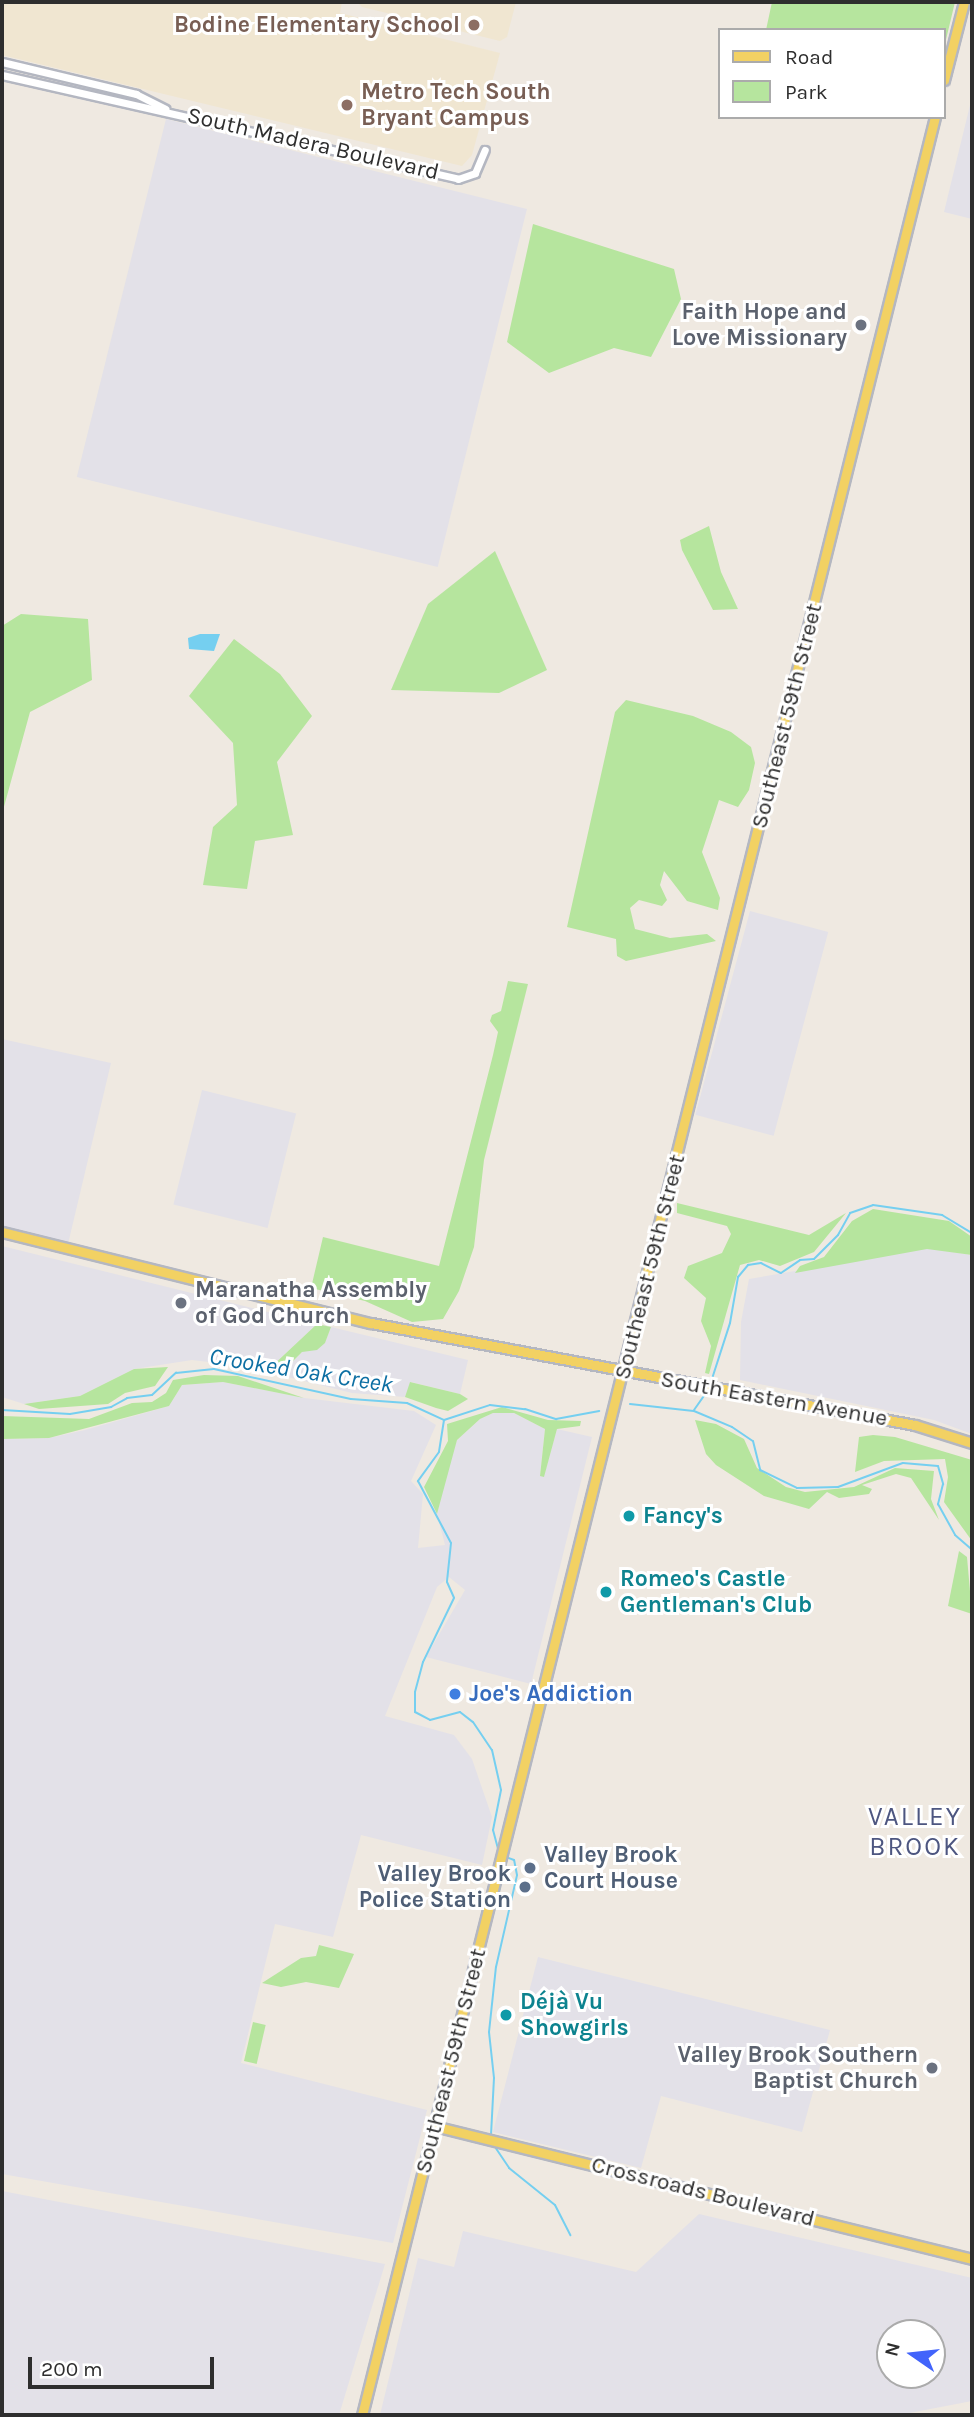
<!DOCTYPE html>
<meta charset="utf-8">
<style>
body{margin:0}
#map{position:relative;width:974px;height:2417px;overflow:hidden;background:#efe9e1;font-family:Karla,sans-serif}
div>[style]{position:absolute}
.industrial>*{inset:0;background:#e3e1e8;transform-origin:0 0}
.education>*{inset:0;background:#f0e6d1}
.green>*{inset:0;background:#b6e59e;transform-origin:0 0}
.water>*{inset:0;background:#75cff0}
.stream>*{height:2px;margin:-1px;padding:0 1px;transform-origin:1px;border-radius:1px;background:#75cff0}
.roads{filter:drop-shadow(2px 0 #b4b7c1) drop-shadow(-2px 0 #b4b7c1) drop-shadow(0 2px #b4b7c1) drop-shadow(0 -2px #b4b7c1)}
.minor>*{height:7px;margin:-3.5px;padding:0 3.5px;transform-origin:3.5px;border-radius:3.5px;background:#fff}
.major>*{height:9px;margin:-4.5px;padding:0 4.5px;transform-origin:4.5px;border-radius:4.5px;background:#f2d163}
.dots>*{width:19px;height:19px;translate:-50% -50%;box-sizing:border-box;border:4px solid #fff;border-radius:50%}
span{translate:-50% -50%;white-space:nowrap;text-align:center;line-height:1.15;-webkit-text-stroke:6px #fff;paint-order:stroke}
.education-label{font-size:23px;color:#785e54;font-weight:700}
.right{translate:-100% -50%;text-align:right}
.left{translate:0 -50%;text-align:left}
.street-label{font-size:23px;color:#2e2e2e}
.worship-label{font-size:23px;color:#5b616d;font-weight:700}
.culture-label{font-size:23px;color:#0d838f;font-weight:700}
.shop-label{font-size:23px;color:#366cbe;font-weight:700}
.service-label{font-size:23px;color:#4e5e75;font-weight:700}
.water-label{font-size:24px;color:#0d6fa3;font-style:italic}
.quarter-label{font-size:26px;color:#4d5680;letter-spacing:2px}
.frame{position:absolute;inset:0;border:4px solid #2e2e2e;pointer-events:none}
.legend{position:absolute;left:718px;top:28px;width:228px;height:91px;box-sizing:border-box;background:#fff;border:2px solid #ababab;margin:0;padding:9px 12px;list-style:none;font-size:21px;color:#2e2e2e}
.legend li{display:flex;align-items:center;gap:14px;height:35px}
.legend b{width:35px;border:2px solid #ababab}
.north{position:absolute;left:876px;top:2319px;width:70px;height:70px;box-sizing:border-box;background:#fff;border:2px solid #ababab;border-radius:50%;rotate:284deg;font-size:19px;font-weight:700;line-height:28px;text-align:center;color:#2e2e2e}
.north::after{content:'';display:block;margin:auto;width:24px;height:32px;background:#4264fb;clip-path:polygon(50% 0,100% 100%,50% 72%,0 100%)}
.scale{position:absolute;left:28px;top:2357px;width:186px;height:32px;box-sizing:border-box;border:4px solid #2e2e2e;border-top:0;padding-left:9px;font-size:21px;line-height:24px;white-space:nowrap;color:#2e2e2e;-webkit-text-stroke:5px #fff;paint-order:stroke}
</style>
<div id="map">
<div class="industrial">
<i style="clip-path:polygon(972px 97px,972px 219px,944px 212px)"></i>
<i style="left:166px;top:119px;width:372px;height:369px;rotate:14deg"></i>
<i style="left:750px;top:911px;width:81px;height:211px;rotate:15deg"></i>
<i style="clip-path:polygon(2px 1039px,111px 1063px,68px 1244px,2px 1226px)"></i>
<i style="left:202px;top:1090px;width:97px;height:118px;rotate:14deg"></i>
<i style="clip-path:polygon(2px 1246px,317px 1324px,269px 1369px,192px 1360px,134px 1369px,80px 1396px,24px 1404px,2px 1397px)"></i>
<i style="clip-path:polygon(927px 1248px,972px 1255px,972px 1434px,934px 1420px,740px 1380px,741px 1322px,749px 1279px)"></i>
<i style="clip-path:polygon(331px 1327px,468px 1360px,460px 1394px,411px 1382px,405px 1397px,352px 1393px,288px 1377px,291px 1363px,302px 1352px,325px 1343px)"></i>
<i style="clip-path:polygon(223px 1382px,304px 1398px,414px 1411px,436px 1425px,411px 1481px,423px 1494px,418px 1548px,445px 1545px,437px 1514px,452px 1453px,457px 1440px,480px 1419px,493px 1413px,514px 1413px,545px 1429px,540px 1475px,544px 1476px,557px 1429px,592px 1437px,531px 1684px,426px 1657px,465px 1590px,449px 1577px,437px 1587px,385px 1716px,454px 1735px,472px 1759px,492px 1817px,482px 1865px,361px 1835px,333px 1937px,275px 1924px,241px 2063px,427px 2110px,393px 2243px,2px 2174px,2px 1439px,49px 1438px,85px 1430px,169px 1406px,182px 1385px)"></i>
<i style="clip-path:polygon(538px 1957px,830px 2030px,802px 2132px,661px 2096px,641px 2168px,493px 2132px)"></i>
<i style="clip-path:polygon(2px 2191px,385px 2264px,339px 2415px,2px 2415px)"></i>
<i style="clip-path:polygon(evenodd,699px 2214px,972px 2278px,972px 2401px,899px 2415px,380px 2415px,418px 2258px,454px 2267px,463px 2231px,636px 2272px,699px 2214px,890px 2333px,932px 2333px,932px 2375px,890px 2375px,890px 2333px)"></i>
</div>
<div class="education">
<i style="clip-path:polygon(2px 2px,342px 2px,340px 13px,500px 53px,472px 155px,462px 166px,2px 55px)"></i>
<i style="clip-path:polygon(357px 2px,516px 2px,507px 37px,500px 41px,362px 7px)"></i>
</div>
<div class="green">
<i style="clip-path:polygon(772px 2px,955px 2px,944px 48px,944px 30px,766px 30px)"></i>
<i style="clip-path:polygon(533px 224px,674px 269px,681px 299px,651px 357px,614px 348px,549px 373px,507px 342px)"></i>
<i style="clip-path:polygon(709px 526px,721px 572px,738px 609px,713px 610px,682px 550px,680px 540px)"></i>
<i style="clip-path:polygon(495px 551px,547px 670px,499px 693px,391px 690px,428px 604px)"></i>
<i style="clip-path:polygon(21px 614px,88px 619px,92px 680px,30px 712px,2px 814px,2px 626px)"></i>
<i style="clip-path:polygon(234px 639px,280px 674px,312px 716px,277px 762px,293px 835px,255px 841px,247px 889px,203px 885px,213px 827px,237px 805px,233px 743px,189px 696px)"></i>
<i style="clip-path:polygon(626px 700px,693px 716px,731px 732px,751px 747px,755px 763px,749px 790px,738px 807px,719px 800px,702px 852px,720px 898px,718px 910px,687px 901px,664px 871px,660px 885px,667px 900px,662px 906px,639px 900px,630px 908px,635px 929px,670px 938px,707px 934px,716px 941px,626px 961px,617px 956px,616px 939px,567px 927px,615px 712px)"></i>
<i style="clip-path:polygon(508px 981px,528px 984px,484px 1160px,474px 1247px,459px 1291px,443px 1319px,412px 1322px,365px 1301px,311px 1288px,323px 1237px,439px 1266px,493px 1055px,498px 1032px,490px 1021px,492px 1015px,501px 1011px)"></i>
<i style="clip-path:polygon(677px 1203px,809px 1235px,846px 1213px,814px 1252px,780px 1266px,759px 1260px,740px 1265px,709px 1374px,705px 1373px,711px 1346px,701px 1321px,706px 1298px,684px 1278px,688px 1266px,722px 1253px,731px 1234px,727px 1226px,677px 1213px)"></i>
<i style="clip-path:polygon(873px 1209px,949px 1221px,972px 1237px,972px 1255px,927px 1249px,795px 1273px,800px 1266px,824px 1257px,852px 1221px)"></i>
<i style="clip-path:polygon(317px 1324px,331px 1327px,325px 1343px,317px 1350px,302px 1352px,291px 1363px,288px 1377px,279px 1377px,269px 1369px)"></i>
<i style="clip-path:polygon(168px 1367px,155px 1386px,125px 1393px,108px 1404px,39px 1409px,24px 1404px,80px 1396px,134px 1369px)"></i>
<i style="clip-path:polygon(204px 1375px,238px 1376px,304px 1398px,223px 1382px,182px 1385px,169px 1406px,49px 1438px,2px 1439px,2px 1416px,89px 1419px,132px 1403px,152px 1402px,166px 1393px,173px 1380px)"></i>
<i style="clip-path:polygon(410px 1382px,460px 1394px,468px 1399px,448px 1411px,436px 1408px,405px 1397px)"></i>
<i style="clip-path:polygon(502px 1407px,548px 1420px,581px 1421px,580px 1426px,557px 1429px,544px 1477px,540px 1476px,545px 1429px,514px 1413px,493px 1413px,480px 1419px,457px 1440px,437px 1514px,424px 1487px,448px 1441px,447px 1424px)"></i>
<i style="clip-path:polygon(695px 1420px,716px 1424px,744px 1439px,757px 1468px,786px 1487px,805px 1492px,854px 1487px,895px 1468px,934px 1471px,931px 1499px,939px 1520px,911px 1478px,896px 1474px,862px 1485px,872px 1489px,869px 1494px,839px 1498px,827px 1492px,809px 1509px,764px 1496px,716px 1465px,706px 1454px)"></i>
<i style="clip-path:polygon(873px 1435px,895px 1437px,972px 1460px,972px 1541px,944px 1502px,948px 1477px,945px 1459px,884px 1461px,855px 1472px,859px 1437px)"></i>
<i style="clip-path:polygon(959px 1551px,967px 1557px,972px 1614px,948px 1606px)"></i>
<i style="clip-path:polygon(319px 1945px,354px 1954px,339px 1988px,306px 1982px,281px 1987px,262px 1983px,301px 1958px,316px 1956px)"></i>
<i style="left:253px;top:2022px;width:13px;height:40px;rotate:13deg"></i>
</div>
<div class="water">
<i style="clip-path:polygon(200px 634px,220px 634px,214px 651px,189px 649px,188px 638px)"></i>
</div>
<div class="stream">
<i style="left:710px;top:1385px;width:65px;rotate:-72.1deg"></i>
<i style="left:730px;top:1323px;width:47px;rotate:-80.1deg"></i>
<i style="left:738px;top:1277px;width:16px;rotate:-50deg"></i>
<i style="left:748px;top:1265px;width:13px;rotate:-9deg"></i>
<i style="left:761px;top:1263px;width:22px;rotate:27deg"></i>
<i style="left:781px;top:1273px;width:23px;rotate:-34deg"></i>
<i style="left:800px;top:1260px;width:14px;rotate:-4deg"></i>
<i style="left:814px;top:1259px;width:34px;rotate:-45deg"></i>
<i style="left:838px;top:1235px;width:25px;rotate:-61deg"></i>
<i style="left:850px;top:1213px;width:24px;rotate:-19deg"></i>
<i style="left:873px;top:1205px;width:70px;rotate:8.2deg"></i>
<i style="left:942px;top:1215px;width:35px;rotate:31deg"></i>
<i style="left:630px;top:1404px;width:64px;rotate:6.2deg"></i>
<i style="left:694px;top:1411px;width:41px;rotate:22.8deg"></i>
<i style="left:732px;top:1427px;width:25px;rotate:34deg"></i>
<i style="left:753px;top:1441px;width:30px;rotate:76deg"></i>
<i style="left:760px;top:1470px;width:41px;rotate:25.9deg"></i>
<i style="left:797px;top:1488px;width:41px;rotate:-1.4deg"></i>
<i style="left:838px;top:1487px;width:69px;rotate:-20.3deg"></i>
<i style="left:903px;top:1463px;width:35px;rotate:5deg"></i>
<i style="left:938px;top:1466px;width:19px;rotate:74deg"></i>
<i style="left:943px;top:1484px;width:21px;rotate:104deg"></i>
<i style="left:938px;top:1504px;width:35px;rotate:61deg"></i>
<i style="left:955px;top:1535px;width:23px;rotate:41deg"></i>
<i style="left:972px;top:1550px;width:26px;rotate:90deg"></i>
<i style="left:2px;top:1410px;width:68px;rotate:3.4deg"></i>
<i style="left:70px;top:1414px;width:42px;rotate:-9.7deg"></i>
<i style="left:111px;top:1407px;width:18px;rotate:-29deg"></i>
<i style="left:127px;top:1398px;width:25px;rotate:-7deg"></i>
<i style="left:152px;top:1395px;width:33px;rotate:-43deg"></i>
<i style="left:176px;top:1373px;width:38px;rotate:-6deg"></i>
<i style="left:214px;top:1369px;width:140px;rotate:12.4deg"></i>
<i style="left:351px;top:1399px;width:56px;rotate:4.1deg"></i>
<i style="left:407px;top:1403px;width:41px;rotate:24.7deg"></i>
<i style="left:444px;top:1420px;width:48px;rotate:-18.1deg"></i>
<i style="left:490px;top:1405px;width:35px;rotate:7deg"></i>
<i style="left:525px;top:1409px;width:33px;rotate:18deg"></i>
<i style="left:556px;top:1419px;width:44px;rotate:-10.5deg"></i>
<i style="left:694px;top:1410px;width:24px;rotate:-55deg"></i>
<i style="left:444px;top:1420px;width:32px;rotate:99deg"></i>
<i style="left:439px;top:1452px;width:36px;rotate:126deg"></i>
<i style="left:418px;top:1481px;width:70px;rotate:62deg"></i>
<i style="left:451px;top:1543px;width:39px;rotate:96deg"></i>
<i style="left:447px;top:1582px;width:17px;rotate:66deg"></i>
<i style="left:454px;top:1598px;width:71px;rotate:115.8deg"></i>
<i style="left:423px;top:1662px;width:31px;rotate:105deg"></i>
<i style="left:415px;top:1692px;width:20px;rotate:90deg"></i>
<i style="left:415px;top:1712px;width:17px;rotate:28deg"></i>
<i style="left:430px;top:1720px;width:31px;rotate:-15deg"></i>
<i style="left:460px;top:1712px;width:16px;rotate:38deg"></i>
<i style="left:473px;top:1722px;width:34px;rotate:56deg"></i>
<i style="left:492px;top:1750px;width:41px;rotate:77.3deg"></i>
<i style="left:501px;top:1790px;width:41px;rotate:101.3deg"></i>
<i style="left:493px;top:1830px;width:23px;rotate:75deg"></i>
<i style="left:972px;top:1590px;width:1px;rotate:90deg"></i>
<i style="left:491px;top:2135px;width:57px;rotate:-87deg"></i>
<i style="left:494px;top:2078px;width:46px;rotate:-96.2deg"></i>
<i style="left:489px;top:2032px;width:65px;rotate:-83.9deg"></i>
<i style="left:496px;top:1967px;width:94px;rotate:-77.1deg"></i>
<i style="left:517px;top:1875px;width:15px;rotate:-101deg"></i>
<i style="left:514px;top:1860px;width:9px;rotate:-159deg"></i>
<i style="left:493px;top:2144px;width:29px;rotate:56deg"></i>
<i style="left:509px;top:2168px;width:59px;rotate:38.8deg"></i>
<i style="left:555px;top:2205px;width:34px;rotate:63deg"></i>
</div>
<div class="roads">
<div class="minor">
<i style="left:2px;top:62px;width:138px;rotate:13.4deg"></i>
<i style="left:136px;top:94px;width:33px;rotate:27deg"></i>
<i style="left:2px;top:75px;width:468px;rotate:12.8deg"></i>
<i style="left:458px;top:179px;width:18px;rotate:-19deg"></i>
<i style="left:475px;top:173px;width:25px;rotate:-67deg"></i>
</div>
<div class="major">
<i style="left:944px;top:80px;width:81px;rotate:-75.6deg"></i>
<i style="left:2px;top:1232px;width:380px;rotate:13.9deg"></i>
<i style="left:371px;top:1323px;width:553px;rotate:10.62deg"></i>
<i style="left:915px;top:1425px;width:60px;rotate:17.5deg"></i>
<i style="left:434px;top:2126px;width:554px;rotate:13.89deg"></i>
<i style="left:362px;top:2415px;width:2368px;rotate:-76deg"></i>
</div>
</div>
<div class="dots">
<i style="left:474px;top:25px;background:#8d6e63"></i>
<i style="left:347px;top:105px;background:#8d6e63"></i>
<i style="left:861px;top:325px;background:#6b7280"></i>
<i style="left:181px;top:1303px;background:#6b7280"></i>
<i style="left:629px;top:1516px;background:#0f9aa8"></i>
<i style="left:606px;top:1592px;background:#0f9aa8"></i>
<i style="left:455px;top:1694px;background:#3f7fe0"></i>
<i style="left:530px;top:1868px;background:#5c6f8a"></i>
<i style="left:525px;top:1887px;background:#5c6f8a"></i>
<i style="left:506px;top:2015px;background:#0f9aa8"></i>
<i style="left:932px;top:2068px;background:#6b7280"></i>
</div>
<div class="education-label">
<span class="right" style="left:460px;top:25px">Bodine Elementary School</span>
<span class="left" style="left:361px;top:105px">Metro Tech South<br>Bryant Campus</span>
</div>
<div class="street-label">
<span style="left:313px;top:144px;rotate:13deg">South Madera Boulevard</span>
<span style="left:787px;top:716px;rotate:-76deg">Southeast 59th Street</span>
<span style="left:650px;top:1267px;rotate:-76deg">Southeast 59th Street</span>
<span style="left:774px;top:1399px;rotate:10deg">South Eastern Avenue</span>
<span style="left:451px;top:2061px;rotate:-76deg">Southeast 59th Street</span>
<span style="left:703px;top:2192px;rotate:14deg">Crossroads Boulevard</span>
</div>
<div class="worship-label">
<span class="right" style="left:847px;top:325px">Faith Hope and<br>Love Missionary</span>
<span class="left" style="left:195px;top:1303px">Maranatha Assembly<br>of God Church</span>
<span class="right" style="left:918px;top:2068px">Valley Brook Southern<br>Baptist Church</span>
</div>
<div class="culture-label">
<span class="left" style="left:643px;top:1516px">Fancy's</span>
<span class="left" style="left:620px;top:1592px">Romeo's Castle<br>Gentleman's Club</span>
<span class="left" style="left:520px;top:2015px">Déjà Vu<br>Showgirls</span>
</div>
<div class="shop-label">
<span class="left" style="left:469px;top:1694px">Joe's Addiction</span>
</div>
<div class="service-label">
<span class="left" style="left:544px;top:1868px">Valley Brook<br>Court House</span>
<span class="right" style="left:511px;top:1887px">Valley Brook<br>Police Station</span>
</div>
<div class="water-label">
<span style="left:301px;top:1371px;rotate:9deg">Crooked Oak Creek</span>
</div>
<div class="quarter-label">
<span style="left:915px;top:1832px">VALLEY<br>BROOK</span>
</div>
<div class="frame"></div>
<ul class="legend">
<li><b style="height:9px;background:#f2d163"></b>Road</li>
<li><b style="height:19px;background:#b6e59e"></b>Park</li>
</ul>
<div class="north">N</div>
<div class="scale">200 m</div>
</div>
